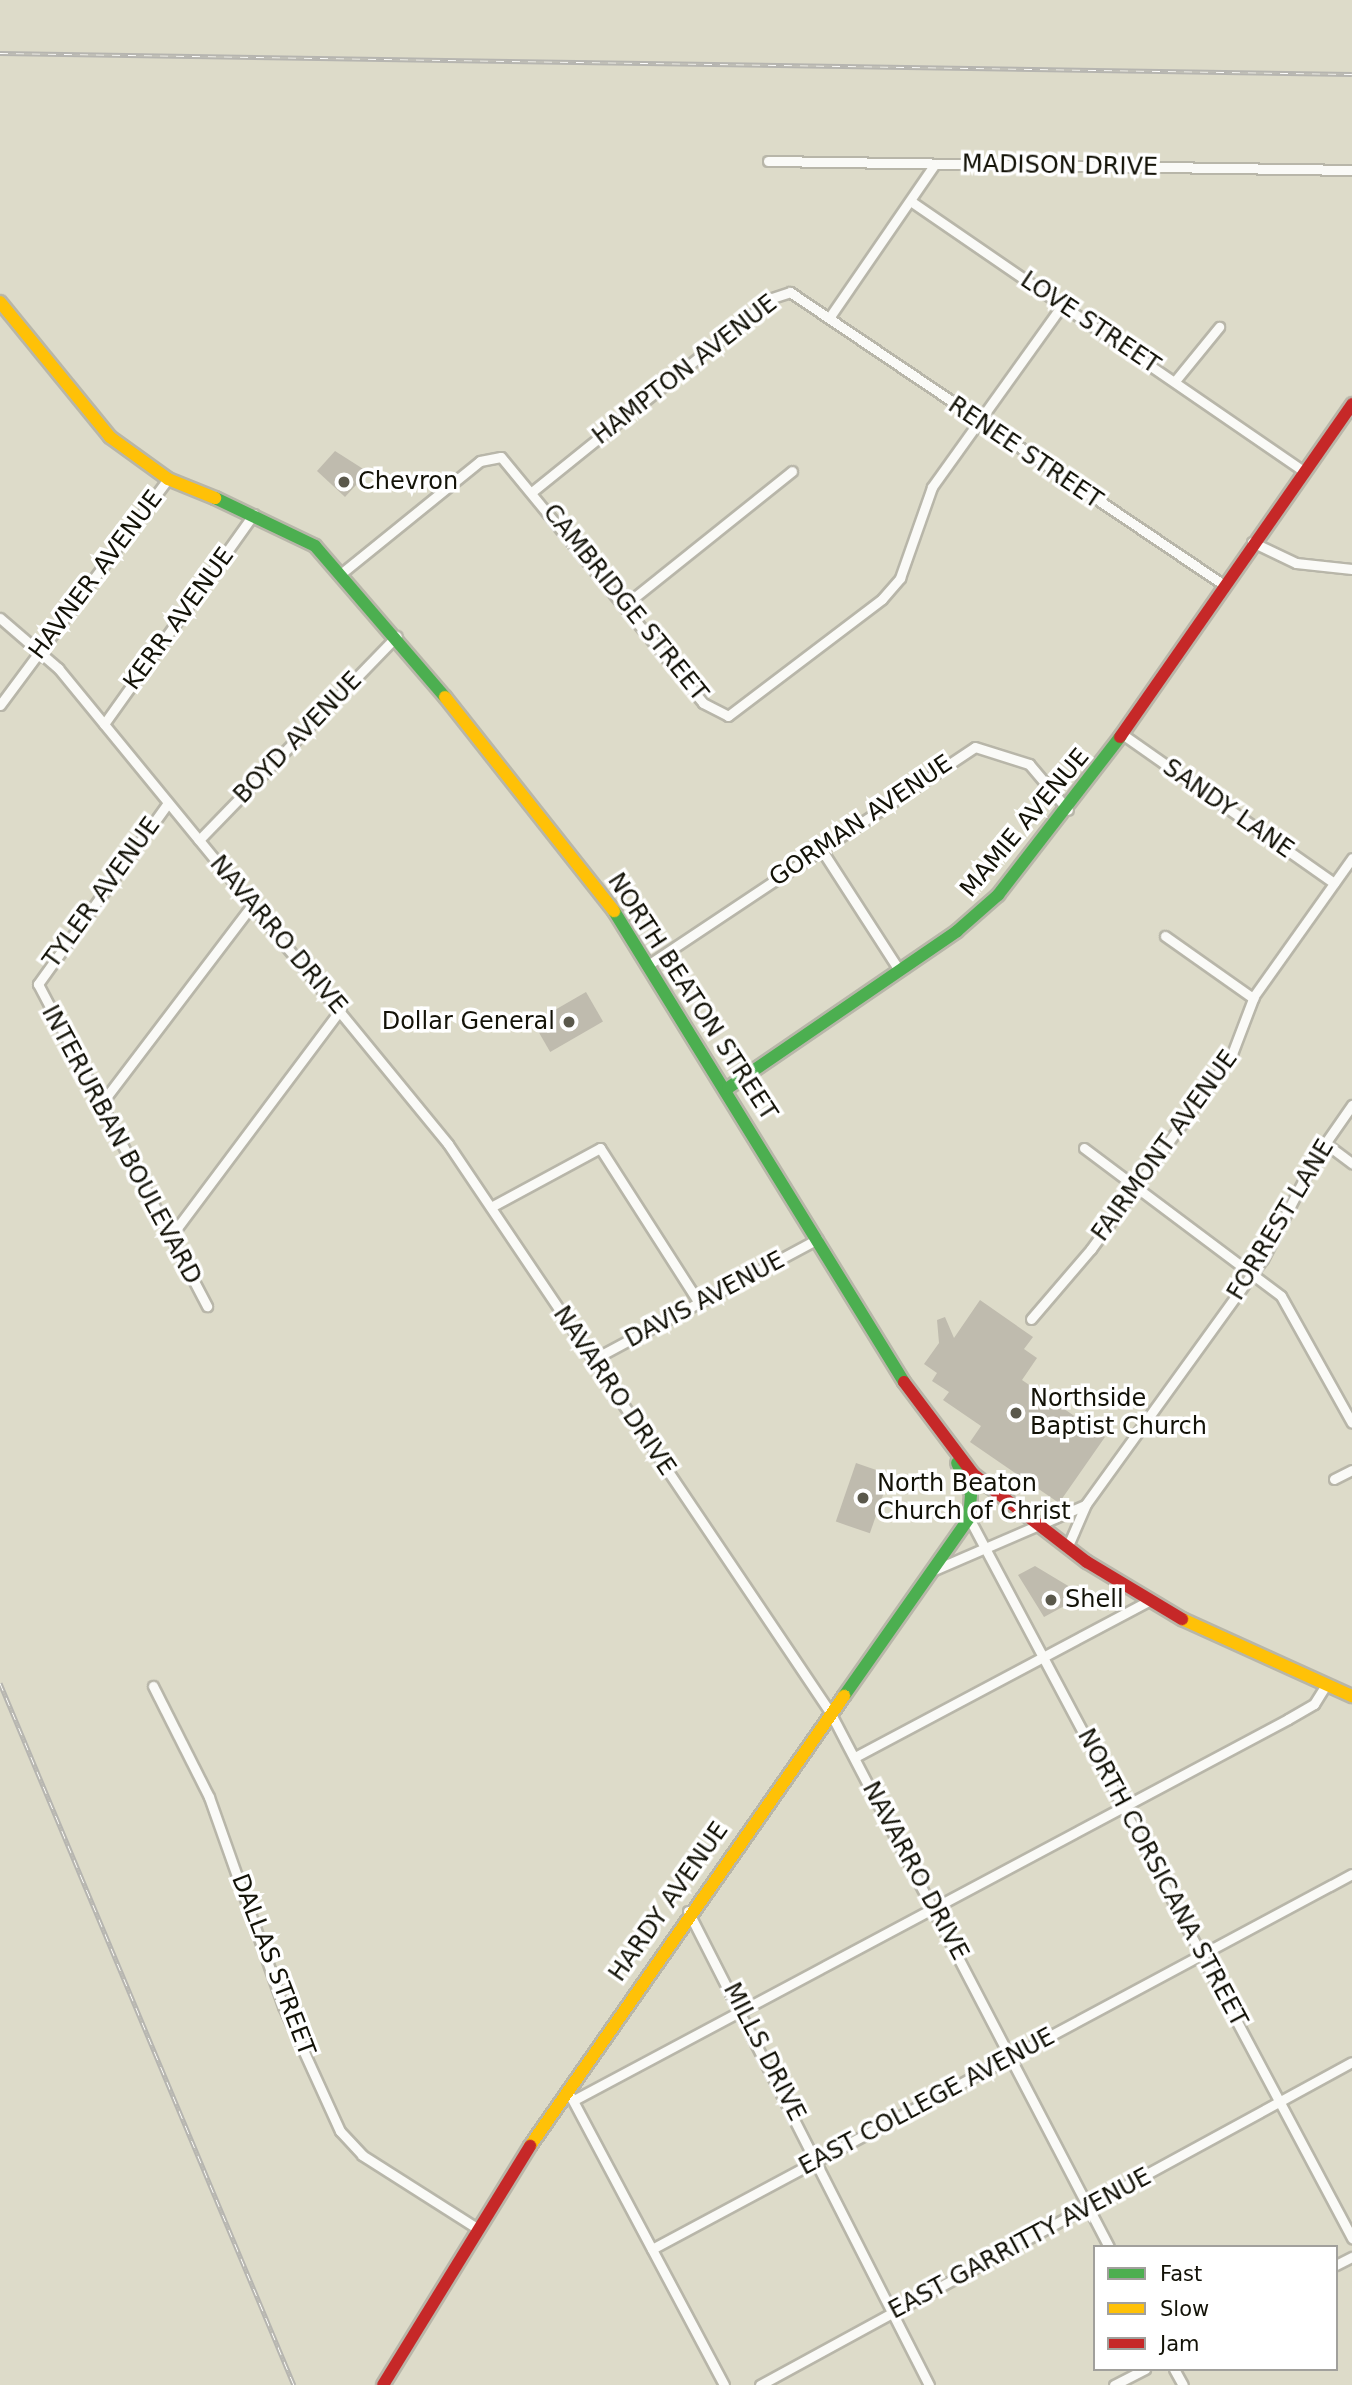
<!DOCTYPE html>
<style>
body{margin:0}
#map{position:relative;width:1352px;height:2385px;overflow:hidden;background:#dddbc9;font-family:"DejaVu Sans",sans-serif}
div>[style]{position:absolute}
.building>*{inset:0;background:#bfbbae;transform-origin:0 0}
.roads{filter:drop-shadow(2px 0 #b8b6a9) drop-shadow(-2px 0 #b8b6a9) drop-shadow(0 2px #b8b6a9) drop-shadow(0 -2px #b8b6a9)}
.street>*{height:9px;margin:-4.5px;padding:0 4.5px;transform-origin:4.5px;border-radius:4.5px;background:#fafaf7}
.fast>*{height:12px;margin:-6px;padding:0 6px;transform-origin:6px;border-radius:6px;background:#4caf50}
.slow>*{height:12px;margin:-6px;padding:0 6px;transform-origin:6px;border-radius:6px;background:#ffc107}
.jam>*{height:12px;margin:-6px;padding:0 6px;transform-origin:6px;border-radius:6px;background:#c62828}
.rail>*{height:5px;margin-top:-2.5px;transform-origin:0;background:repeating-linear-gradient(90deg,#fff 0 8px,#b6b5b0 0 16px);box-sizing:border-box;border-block:2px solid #b6b5b0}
.dots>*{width:19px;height:19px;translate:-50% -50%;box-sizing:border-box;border:4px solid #fff;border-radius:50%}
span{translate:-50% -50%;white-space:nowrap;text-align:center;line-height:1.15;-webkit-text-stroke:7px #fff;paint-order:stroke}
.street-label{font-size:24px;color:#131207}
.poi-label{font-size:24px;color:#131207}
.left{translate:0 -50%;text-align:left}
.right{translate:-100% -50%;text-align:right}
.legend{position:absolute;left:1093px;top:2245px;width:245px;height:126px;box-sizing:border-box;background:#fff;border:2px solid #a1a09c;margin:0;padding:9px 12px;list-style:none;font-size:21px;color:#131207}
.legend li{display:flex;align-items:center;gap:14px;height:35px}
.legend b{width:35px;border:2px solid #a1a09c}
</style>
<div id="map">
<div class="building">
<i style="clip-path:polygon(335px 451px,368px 472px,345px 497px,317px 471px)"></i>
<i style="left:586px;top:992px;width:34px;height:61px;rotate:60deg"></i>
<i style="clip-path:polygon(980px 1300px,1033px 1337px,1024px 1349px,1037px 1358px,1022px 1380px,1105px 1437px,1059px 1503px,970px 1442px,981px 1426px,943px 1400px,949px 1392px,932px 1381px,937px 1373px,924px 1364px,939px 1343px,937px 1320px,945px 1317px,954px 1338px)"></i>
<i style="left:856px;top:1463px;width:36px;height:62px;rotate:19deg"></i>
<i style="clip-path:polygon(1035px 1566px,1075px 1590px,1063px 1596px,1068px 1604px,1044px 1617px,1018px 1575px)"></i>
</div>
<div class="roads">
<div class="street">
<i style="left:768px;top:161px;width:584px;rotate:0.88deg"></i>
<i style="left:912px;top:202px;width:473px;rotate:34.5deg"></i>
<i style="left:829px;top:318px;width:186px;rotate:-55.5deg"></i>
<i style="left:1175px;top:381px;width:70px;rotate:-50.8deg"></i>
<i style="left:533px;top:491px;width:307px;rotate:-38.9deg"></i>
<i style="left:772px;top:298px;width:19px;rotate:-18deg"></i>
<i style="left:790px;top:292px;width:524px;rotate:34.02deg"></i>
<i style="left:1252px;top:542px;width:49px;rotate:25.5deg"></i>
<i style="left:1296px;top:563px;width:56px;rotate:6.1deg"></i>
<i style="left:343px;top:572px;width:176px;rotate:-39deg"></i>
<i style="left:480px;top:461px;width:21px;rotate:-11deg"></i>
<i style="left:501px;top:457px;width:318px;rotate:50.6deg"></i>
<i style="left:703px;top:703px;width:28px;rotate:27deg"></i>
<i style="left:728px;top:716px;width:193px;rotate:-37.2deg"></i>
<i style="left:882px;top:599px;width:28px;rotate:-49deg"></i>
<i style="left:900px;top:578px;width:96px;rotate:-70.6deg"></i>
<i style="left:932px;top:487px;width:225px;rotate:-54.4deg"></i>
<i style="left:625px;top:605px;width:214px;rotate:-38.7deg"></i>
<i style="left:0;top:618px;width:77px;rotate:40.8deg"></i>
<i style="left:58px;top:668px;width:615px;rotate:50.67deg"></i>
<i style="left:448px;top:1144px;width:685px;rotate:56.08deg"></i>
<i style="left:830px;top:1712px;width:603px;rotate:62.46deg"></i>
<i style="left:0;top:705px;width:282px;rotate:-53.4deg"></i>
<i style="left:104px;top:724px;width:258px;rotate:-54.5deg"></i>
<i style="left:1122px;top:734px;width:259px;rotate:35.1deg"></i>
<i style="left:168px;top:803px;width:223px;rotate:125.7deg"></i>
<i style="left:38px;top:984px;width:364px;rotate:62.3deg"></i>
<i style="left:199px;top:840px;width:284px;rotate:-45.9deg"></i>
<i style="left:821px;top:849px;width:144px;rotate:57.2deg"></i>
<i style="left:1165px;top:936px;width:108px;rotate:35.2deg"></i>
<i style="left:651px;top:963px;width:389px;rotate:-33.7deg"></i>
<i style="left:975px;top:747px;width:57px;rotate:17.5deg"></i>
<i style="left:1029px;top:764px;width:60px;rotate:49.7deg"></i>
<i style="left:101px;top:1104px;width:250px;rotate:-52.8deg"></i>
<i style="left:1325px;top:1143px;width:34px;rotate:37deg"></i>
<i style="left:1084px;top:1148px;width:246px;rotate:36.9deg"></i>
<i style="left:1281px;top:1296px;width:145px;rotate:60.8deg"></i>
<i style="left:491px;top:1207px;width:124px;rotate:-28.4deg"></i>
<i style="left:600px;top:1148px;width:184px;rotate:57.4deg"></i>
<i style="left:171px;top:1236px;width:284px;rotate:-53.2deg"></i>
<i style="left:1031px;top:1319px;width:92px;rotate:-49.4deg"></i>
<i style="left:1091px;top:1249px;width:241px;rotate:-54.1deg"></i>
<i style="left:1232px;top:1054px;width:62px;rotate:-69.2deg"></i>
<i style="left:1254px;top:996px;width:169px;rotate:-54.6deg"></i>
<i style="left:592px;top:1360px;width:256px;rotate:-28.2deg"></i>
<i style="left:1334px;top:1479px;width:20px;rotate:-27deg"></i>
<i style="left:969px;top:1518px;width:816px;rotate:61.99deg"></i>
<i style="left:1067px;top:1548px;width:48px;rotate:-66.6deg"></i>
<i style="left:1086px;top:1504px;width:302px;rotate:-54.2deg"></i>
<i style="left:1263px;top:1259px;width:114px;rotate:-62.8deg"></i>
<i style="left:1315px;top:1158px;width:65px;rotate:-55.1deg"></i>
<i style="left:934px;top:1570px;width:164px;rotate:-23.3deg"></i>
<i style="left:153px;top:1686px;width:124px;rotate:63.2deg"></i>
<i style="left:209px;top:1797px;width:222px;rotate:70.5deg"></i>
<i style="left:283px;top:2006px;width:137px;rotate:65.5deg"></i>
<i style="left:340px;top:2131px;width:33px;rotate:47deg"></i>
<i style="left:362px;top:2155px;width:134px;rotate:32.5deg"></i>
<i style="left:855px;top:1757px;width:334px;rotate:-28deg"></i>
<i style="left:688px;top:1911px;width:532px;rotate:63.05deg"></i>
<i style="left:571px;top:2097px;width:326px;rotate:62deg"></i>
<i style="left:574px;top:2100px;width:809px;rotate:-28.08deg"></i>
<i style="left:1288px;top:1719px;width:30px;rotate:-30deg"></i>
<i style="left:1314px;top:1704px;width:22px;rotate:-58deg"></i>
<i style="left:652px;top:2249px;width:794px;rotate:-28.18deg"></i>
<i style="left:1336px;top:2265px;width:18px;rotate:-27deg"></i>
<i style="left:1174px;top:2369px;width:18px;rotate:61deg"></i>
<i style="left:760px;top:2385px;width:674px;rotate:-28.62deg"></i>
<i style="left:1114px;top:2385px;width:35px;rotate:-27deg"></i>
</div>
<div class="fast">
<i style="left:215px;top:498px;width:111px;rotate:25.6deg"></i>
<i style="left:315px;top:546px;width:199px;rotate:49.3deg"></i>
<i style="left:614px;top:911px;width:553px;rotate:58.38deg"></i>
<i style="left:728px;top:1088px;width:278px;rotate:-34.4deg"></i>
<i style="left:957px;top:931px;width:55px;rotate:-41.3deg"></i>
<i style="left:998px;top:895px;width:200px;rotate:-52.3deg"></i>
<i style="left:844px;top:1696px;width:218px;rotate:-54.9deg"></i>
<i style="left:969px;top:1518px;width:24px;rotate:-85deg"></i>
<i style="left:971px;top:1494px;width:34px;rotate:-114deg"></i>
</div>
<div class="slow">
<i style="left:0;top:302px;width:174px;rotate:50.8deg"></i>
<i style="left:110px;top:437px;width:72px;rotate:35.9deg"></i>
<i style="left:168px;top:479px;width:51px;rotate:22deg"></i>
<i style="left:445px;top:697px;width:273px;rotate:51.7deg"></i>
<i style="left:1182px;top:1619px;width:187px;rotate:24.4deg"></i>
<i style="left:530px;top:2146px;width:549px;rotate:-55.09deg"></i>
</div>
<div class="jam">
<i style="left:1120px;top:737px;width:406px;rotate:-55.1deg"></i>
<i style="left:904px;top:1382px;width:115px;rotate:53.1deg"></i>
<i style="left:973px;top:1474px;width:144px;rotate:37.7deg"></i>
<i style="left:1087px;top:1562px;width:111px;rotate:31deg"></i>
<i style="left:383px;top:2385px;width:281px;rotate:-58.4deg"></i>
</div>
</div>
<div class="rail">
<i style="left:0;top:53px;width:1352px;rotate:0.89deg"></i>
<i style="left:0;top:1683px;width:761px;rotate:67.28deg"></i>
</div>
<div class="dots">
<i style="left:344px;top:482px;background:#5a584b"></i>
<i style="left:569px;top:1022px;background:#5a584b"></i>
<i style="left:1016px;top:1413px;background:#5a584b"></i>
<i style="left:863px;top:1498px;background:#5a584b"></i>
<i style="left:1051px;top:1600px;background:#5a584b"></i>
</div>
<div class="street-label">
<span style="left:1060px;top:166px;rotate:1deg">MADISON DRIVE</span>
<span style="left:1090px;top:323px;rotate:34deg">LOVE STREET</span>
<span style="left:685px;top:370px;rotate:-38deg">HAMPTON AVENUE</span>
<span style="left:1025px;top:453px;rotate:34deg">RENEE STREET</span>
<span style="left:96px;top:575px;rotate:-53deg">HAVNER AVENUE</span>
<span style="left:625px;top:603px;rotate:51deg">CAMBRIDGE STREET</span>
<span style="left:179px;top:619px;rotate:-54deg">KERR AVENUE</span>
<span style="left:298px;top:738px;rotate:-46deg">BOYD AVENUE</span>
<span style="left:1228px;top:809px;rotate:35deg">SANDY LANE</span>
<span style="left:861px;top:821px;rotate:-34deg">GORMAN AVENUE</span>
<span style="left:1025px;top:823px;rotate:-50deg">MAMIE AVENUE</span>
<span style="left:102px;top:893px;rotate:-54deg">TYLER AVENUE</span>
<span style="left:278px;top:935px;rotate:50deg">NAVARRO DRIVE</span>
<span style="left:692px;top:997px;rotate:57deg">NORTH BEATON STREET</span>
<span style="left:121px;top:1145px;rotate:62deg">INTERURBAN BOULEVARD</span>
<span style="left:1165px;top:1146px;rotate:-54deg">FAIRMONT AVENUE</span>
<span style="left:1281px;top:1220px;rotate:-59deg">FORREST LANE</span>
<span style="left:705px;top:1300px;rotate:-28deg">DAVIS AVENUE</span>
<span style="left:614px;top:1391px;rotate:56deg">NAVARRO DRIVE</span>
<span style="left:915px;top:1871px;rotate:62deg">NAVARRO DRIVE</span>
<span style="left:1162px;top:1878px;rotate:62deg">NORTH CORSICANA STREET</span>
<span style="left:669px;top:1902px;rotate:-55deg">HARDY AVENUE</span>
<span style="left:273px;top:1965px;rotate:69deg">DALLAS STREET</span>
<span style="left:764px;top:2052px;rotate:63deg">MILLS DRIVE</span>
<span style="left:927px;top:2102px;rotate:-28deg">EAST COLLEGE AVENUE</span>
<span style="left:1020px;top:2244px;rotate:-28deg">EAST GARRITTY AVENUE</span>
</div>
<div class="poi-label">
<span class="left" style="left:358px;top:482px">Chevron</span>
<span class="right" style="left:555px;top:1022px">Dollar General</span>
<span class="left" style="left:1030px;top:1413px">Northside<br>Baptist Church</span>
<span class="left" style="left:877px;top:1498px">North Beaton<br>Church of Christ</span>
<span class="left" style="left:1065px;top:1600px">Shell</span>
</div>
<ul class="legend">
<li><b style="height:9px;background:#4caf50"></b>Fast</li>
<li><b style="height:9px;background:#ffc107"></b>Slow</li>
<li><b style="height:9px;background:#c62828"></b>Jam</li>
</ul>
</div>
